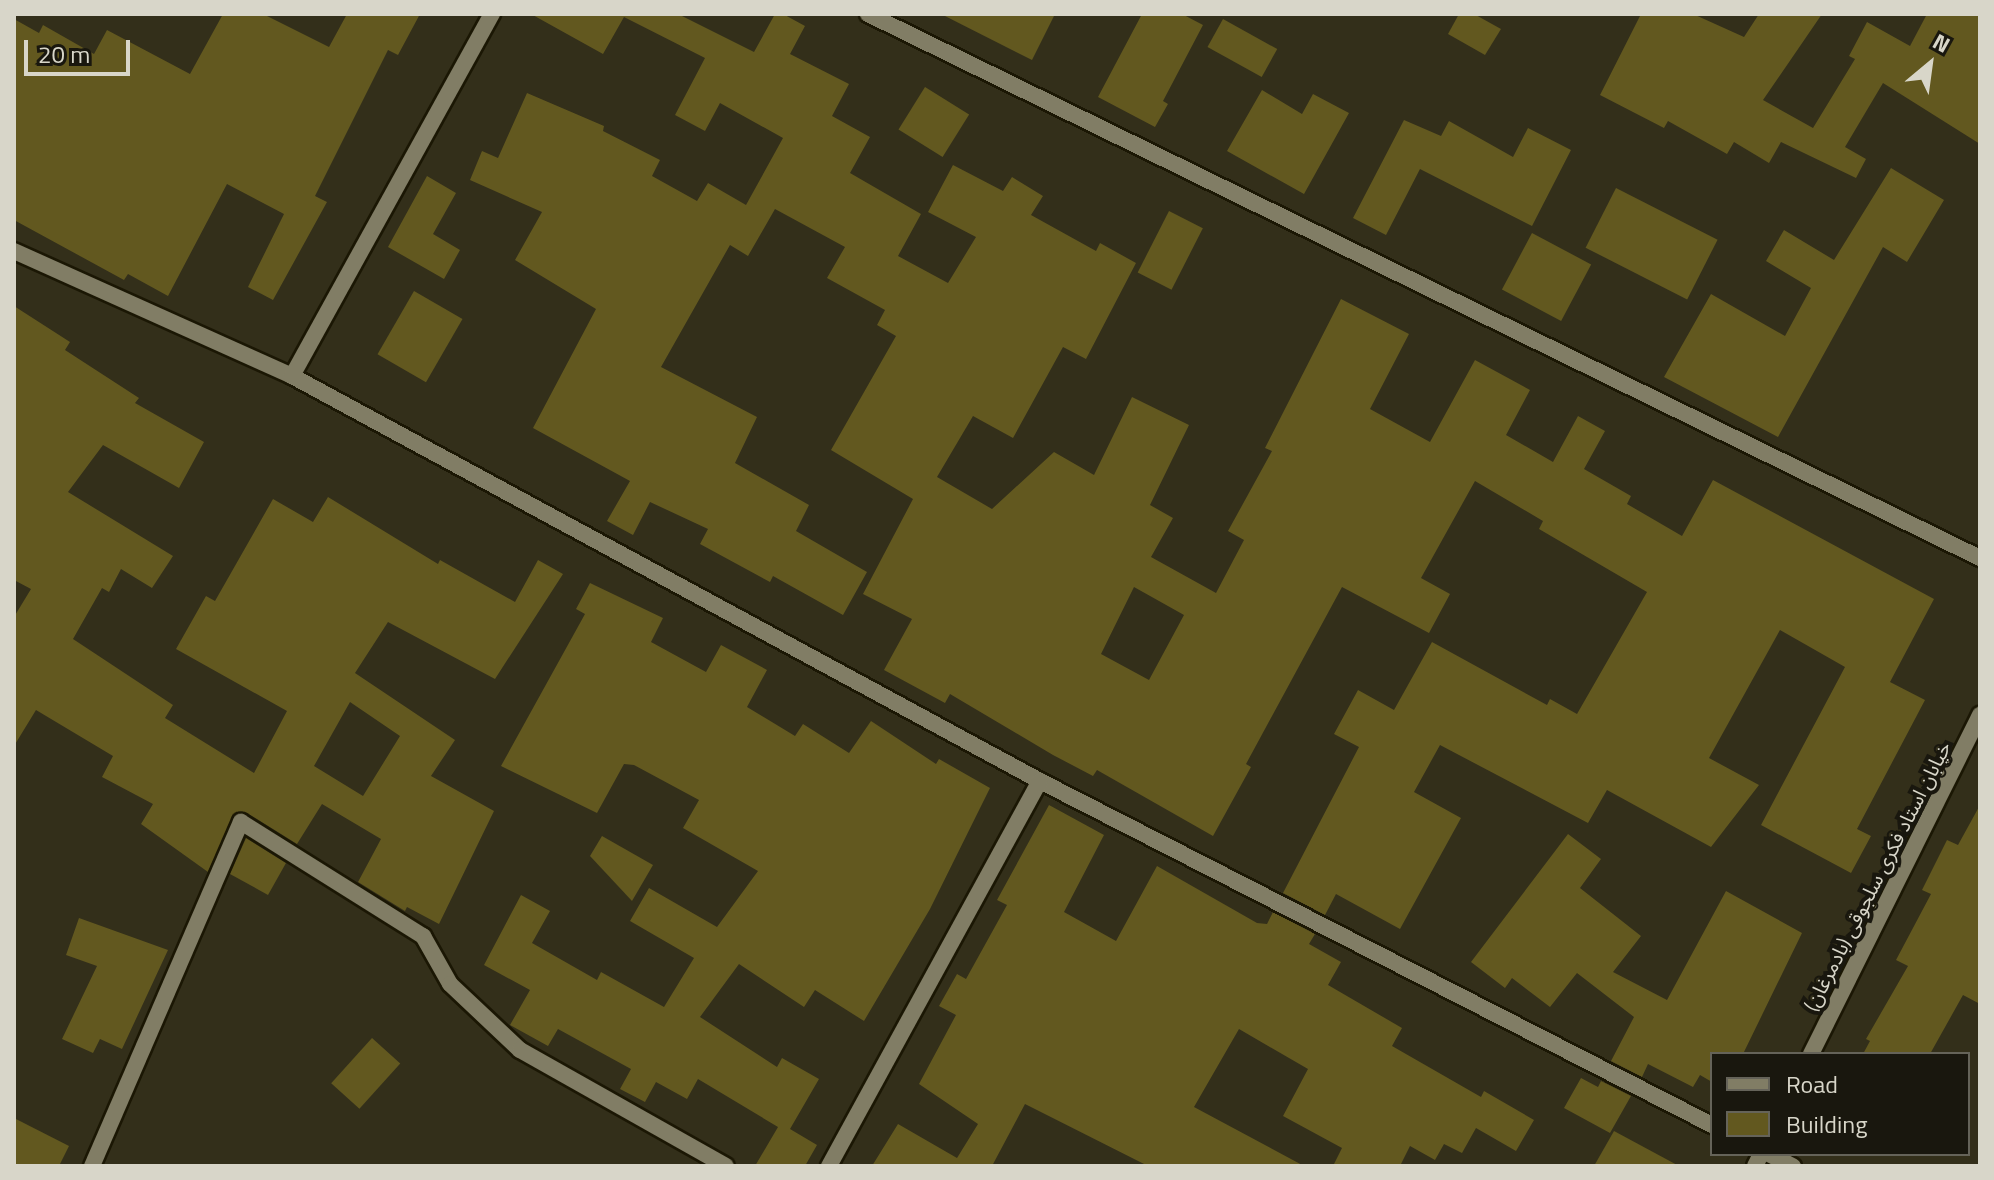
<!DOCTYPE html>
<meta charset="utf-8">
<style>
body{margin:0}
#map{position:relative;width:1994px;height:1180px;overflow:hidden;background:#332f1a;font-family:"Titillium Web","Noto Sans Arabic",sans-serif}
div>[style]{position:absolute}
.building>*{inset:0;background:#62581f;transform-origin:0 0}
.roads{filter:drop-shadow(2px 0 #1b1704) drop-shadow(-2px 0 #1b1704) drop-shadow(0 2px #1b1704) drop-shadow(0 -2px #1b1704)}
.street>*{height:16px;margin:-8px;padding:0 8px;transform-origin:8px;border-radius:8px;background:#817d65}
span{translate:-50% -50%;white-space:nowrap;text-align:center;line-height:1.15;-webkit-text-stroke:8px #19170e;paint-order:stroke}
.street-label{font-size:20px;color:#d8d6c9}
.frame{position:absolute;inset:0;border:16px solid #d8d6c9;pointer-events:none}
.legend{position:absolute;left:1710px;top:1052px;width:260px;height:104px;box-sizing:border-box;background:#19170e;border:2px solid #656359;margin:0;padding:10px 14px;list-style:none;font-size:24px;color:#d8d6c9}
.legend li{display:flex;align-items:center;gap:16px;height:40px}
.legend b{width:40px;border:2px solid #656359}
.north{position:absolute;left:1890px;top:24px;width:80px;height:80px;-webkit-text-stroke:6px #19170e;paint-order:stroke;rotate:29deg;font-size:22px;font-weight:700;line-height:32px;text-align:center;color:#d8d6c9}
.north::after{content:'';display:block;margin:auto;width:28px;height:36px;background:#d8d6c9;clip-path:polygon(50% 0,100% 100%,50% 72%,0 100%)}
.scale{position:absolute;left:24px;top:40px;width:106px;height:36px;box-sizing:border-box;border:4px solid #d8d6c9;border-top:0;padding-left:10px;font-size:24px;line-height:28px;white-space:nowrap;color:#d8d6c9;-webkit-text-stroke:6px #19170e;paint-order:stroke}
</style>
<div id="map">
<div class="building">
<i style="clip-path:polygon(223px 14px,263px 14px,329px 47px,347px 14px,420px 14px,398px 55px,388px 50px,315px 196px,327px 202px,273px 300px,248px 287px,284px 214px,227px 184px,168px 296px,128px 274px,124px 280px,14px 220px,14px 19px,39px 33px,43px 25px,94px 54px,107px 30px,190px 74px)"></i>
<i style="clip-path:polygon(evenodd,531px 14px,678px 14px,754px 52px,775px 14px,783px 14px,805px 26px,790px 54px,849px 84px,832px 116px,870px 137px,850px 173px,921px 214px,898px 256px,948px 283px,976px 237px,928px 212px,953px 165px,1003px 191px,1012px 177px,1043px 196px,1031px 215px,1096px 251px,1100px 243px,1136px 263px,1086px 359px,1063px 347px,1013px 438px,973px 416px,937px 477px,992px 509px,1054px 452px,1094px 475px,1132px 397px,1189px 425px,1150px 505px,1173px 518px,1151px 557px,1216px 593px,1244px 540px,1228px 531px,1272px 451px,1265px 448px,1341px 299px,1409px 334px,1370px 409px,1430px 442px,1475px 360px,1530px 390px,1506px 435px,1553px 462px,1578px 416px,1605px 431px,1584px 469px,1631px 496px,1627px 504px,1682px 536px,1713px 480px,1934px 599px,1890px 682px,1925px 700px,1857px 829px,1871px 836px,1851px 873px,1761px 825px,1845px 667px,1780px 630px,1709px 758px,1759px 785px,1711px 847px,1607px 790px,1588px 823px,1440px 745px,1414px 792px,1461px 818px,1400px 929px,1336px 894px,1325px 915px,1283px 893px,1359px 747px,1334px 734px,1358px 690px,1394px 710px,1432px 642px,1547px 705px,1550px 699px,1577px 714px,1647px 592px,1539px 529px,1543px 521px,1475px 481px,1421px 578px,1450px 594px,1429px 633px,1342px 587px,1246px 764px,1251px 767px,1213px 836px,1097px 770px,1093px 776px,1053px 755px,950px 694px,945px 703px,884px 670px,912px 619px,863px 594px,913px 499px,831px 450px,896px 336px,877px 325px,885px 310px,827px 278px,845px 247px,775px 209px,748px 256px,730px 245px,661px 367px,757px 417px,735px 463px,809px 505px,796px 531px,867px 572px,843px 615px,773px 576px,770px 582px,700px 544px,708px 529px,650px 502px,633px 535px,607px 521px,630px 481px,533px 428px,596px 309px,515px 260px,542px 212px,470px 180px,482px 151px,498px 158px,527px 93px,604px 126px,603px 131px,660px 160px,652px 176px,697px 201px,708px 183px,746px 205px,783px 138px,720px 103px,705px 131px,675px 115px,705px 58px,624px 17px,603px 54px,531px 14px,1134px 587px,1184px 615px,1149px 680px,1101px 654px,1134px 587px)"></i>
<i style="clip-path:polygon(941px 14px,1055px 14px,1032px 60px)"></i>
<i style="clip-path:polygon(1142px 14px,1182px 14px,1203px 25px,1163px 101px,1168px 104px,1155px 127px,1098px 97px)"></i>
<i style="clip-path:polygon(1459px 14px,1474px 14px,1501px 29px,1485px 55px,1448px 34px)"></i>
<i style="clip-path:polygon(1641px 14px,1693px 14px,1744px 37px,1759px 14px,1822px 14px,1763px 100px,1813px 128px,1855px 59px,1849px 56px,1867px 22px,1910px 46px,1927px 14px,1980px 14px,1980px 144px,1883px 83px,1845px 147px,1866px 159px,1856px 178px,1781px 142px,1769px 163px,1734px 142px,1727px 154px,1668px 121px,1664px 128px,1600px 95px)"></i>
<i style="left:1223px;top:19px;width:62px;height:32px;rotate:29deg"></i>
<i style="left:925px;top:87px;width:52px;height:50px;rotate:32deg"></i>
<i style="clip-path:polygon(1262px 90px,1302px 114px,1313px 94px,1349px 113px,1304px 194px,1227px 151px)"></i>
<i style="clip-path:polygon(1404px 120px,1441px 136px,1449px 121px,1513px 157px,1528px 128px,1571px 150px,1532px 226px,1420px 169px,1386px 235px,1353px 218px)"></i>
<i style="clip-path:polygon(1891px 168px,1944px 200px,1907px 262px,1883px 247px,1778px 437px,1664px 377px,1711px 294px,1785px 336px,1811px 288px,1766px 261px,1784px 230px,1834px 260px)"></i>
<i style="clip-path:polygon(427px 176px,456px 193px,433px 234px,460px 250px,444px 279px,388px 247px)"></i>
<i style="left:1616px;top:188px;width:114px;height:67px;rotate:27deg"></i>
<i style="left:1169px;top:211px;width:38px;height:69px;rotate:27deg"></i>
<i style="left:1532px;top:233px;width:67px;height:64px;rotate:28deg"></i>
<i style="left:414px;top:291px;width:56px;height:73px;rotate:30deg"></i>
<i style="clip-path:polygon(evenodd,14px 306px,70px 342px,65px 350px,139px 398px,135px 403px,204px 442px,179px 488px,103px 445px,68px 492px,173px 556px,152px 588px,121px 569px,109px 592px,102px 588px,73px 639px,173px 705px,165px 718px,254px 773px,287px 711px,176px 649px,206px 596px,215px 601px,273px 499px,313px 522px,328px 497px,438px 564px,440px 560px,515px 602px,538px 560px,563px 574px,495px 679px,388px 622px,355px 673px,455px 740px,431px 776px,494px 811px,439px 924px,407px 907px,405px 911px,358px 882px,381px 839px,322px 804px,297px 844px,247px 813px,236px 812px,208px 872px,141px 824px,153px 804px,102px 777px,113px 756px,36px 710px,14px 746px,14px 617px,31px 589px,14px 580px,14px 306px,350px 702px,400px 736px,363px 796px,314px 766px,350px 702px)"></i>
<i style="clip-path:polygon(590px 583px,663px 618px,651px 642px,706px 672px,721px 645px,767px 670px,747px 707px,795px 736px,803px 724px,849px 753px,871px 721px,936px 764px,939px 759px,990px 788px,930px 909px,864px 1021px,815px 990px,804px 1007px,739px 964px,700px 1017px,777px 1067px,782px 1058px,819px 1079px,790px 1129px,817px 1145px,805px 1166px,755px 1166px,778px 1127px,698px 1079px,687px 1099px,656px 1082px,645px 1102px,620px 1089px,631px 1069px,558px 1029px,548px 1046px,510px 1025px,530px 990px,484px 965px,521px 895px,550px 911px,532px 943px,597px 980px,601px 972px,664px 1007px,694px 958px,630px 921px,649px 888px,717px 927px,758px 871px,683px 828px,699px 800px,634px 765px,624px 764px,597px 813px,501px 766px,585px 614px,576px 609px)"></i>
<i style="clip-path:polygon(1049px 805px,1104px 835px,1064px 912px,1116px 941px,1157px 866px,1257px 923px,1267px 924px,1273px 912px,1315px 934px,1309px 944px,1341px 962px,1328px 985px,1402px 1028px,1392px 1046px,1481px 1097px,1484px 1091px,1534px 1120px,1516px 1151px,1476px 1128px,1462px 1153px,1444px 1144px,1435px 1160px,1410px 1146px,1400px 1166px,1333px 1166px,1342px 1148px,1283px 1116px,1308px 1069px,1239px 1029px,1194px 1107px,1304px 1166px,1148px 1166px,1025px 1104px,992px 1166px,872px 1166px,898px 1124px,957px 1158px,978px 1124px,919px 1084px,956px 1015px,939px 1006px,957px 974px,966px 979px,1007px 905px,997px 900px)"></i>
<i style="clip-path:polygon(1980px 805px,1980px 1004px,1963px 995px,1930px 1054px,1863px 1054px,1870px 1041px,1866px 1039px,1908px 966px,1896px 960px,1931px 894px,1922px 890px,1947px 840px,1958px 845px)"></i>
<i style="clip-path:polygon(1568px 834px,1601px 859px,1580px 888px,1641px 936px,1613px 972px,1667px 1000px,1726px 891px,1802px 933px,1743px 1054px,1712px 1054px,1712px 1082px,1700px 1075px,1693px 1087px,1648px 1064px,1642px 1077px,1611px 1061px,1634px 1017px,1577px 973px,1550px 1007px,1512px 978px,1505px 988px,1471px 962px)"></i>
<i style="clip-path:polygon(602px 836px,653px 865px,632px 901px,590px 856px)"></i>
<i style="clip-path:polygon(246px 838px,286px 863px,268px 895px,230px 874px)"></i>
<i style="clip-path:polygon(79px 918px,168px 950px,122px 1049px,100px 1039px,93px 1053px,62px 1039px,97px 966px,66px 955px)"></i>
<i style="left:372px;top:1038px;width:38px;height:61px;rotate:42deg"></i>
<i style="clip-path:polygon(1581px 1078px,1598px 1087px,1601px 1081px,1631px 1096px,1610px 1133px,1564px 1108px)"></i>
<i style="clip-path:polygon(14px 1118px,69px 1146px,59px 1166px,14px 1166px)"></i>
<i style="clip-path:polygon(1614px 1131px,1679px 1166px,1594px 1166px)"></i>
</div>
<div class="roads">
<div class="street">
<i style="left:868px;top:14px;width:1238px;rotate:26.07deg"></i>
<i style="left:14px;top:251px;width:305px;rotate:24.2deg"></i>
<i style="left:292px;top:376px;width:851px;rotate:28.43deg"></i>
<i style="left:1040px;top:781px;width:755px;rotate:27.11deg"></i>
<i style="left:292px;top:376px;width:414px;rotate:-61.1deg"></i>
<i style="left:1811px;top:1054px;width:379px;rotate:-63.5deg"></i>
<i style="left:1769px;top:1154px;width:27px;rotate:27deg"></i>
<i style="left:92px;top:1166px;width:375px;rotate:-66.6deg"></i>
<i style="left:241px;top:822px;width:215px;rotate:32.1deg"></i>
<i style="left:423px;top:936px;width:55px;rotate:60.6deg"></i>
<i style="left:450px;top:984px;width:96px;rotate:43.3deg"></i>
<i style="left:520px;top:1050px;width:236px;rotate:29.4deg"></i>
<i style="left:829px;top:1166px;width:439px;rotate:-61.3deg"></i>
<i style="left:1755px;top:1166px;width:13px;rotate:-63deg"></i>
</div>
</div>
<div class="street-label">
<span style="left:1877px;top:876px;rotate:-63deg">خیابان استاد فکری سلجوقی (بادمرغان)</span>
</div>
<div class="frame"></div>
<ul class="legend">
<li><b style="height:10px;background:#817d65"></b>Road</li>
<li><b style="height:22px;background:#62581f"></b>Building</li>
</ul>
<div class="north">N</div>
<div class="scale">20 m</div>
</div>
